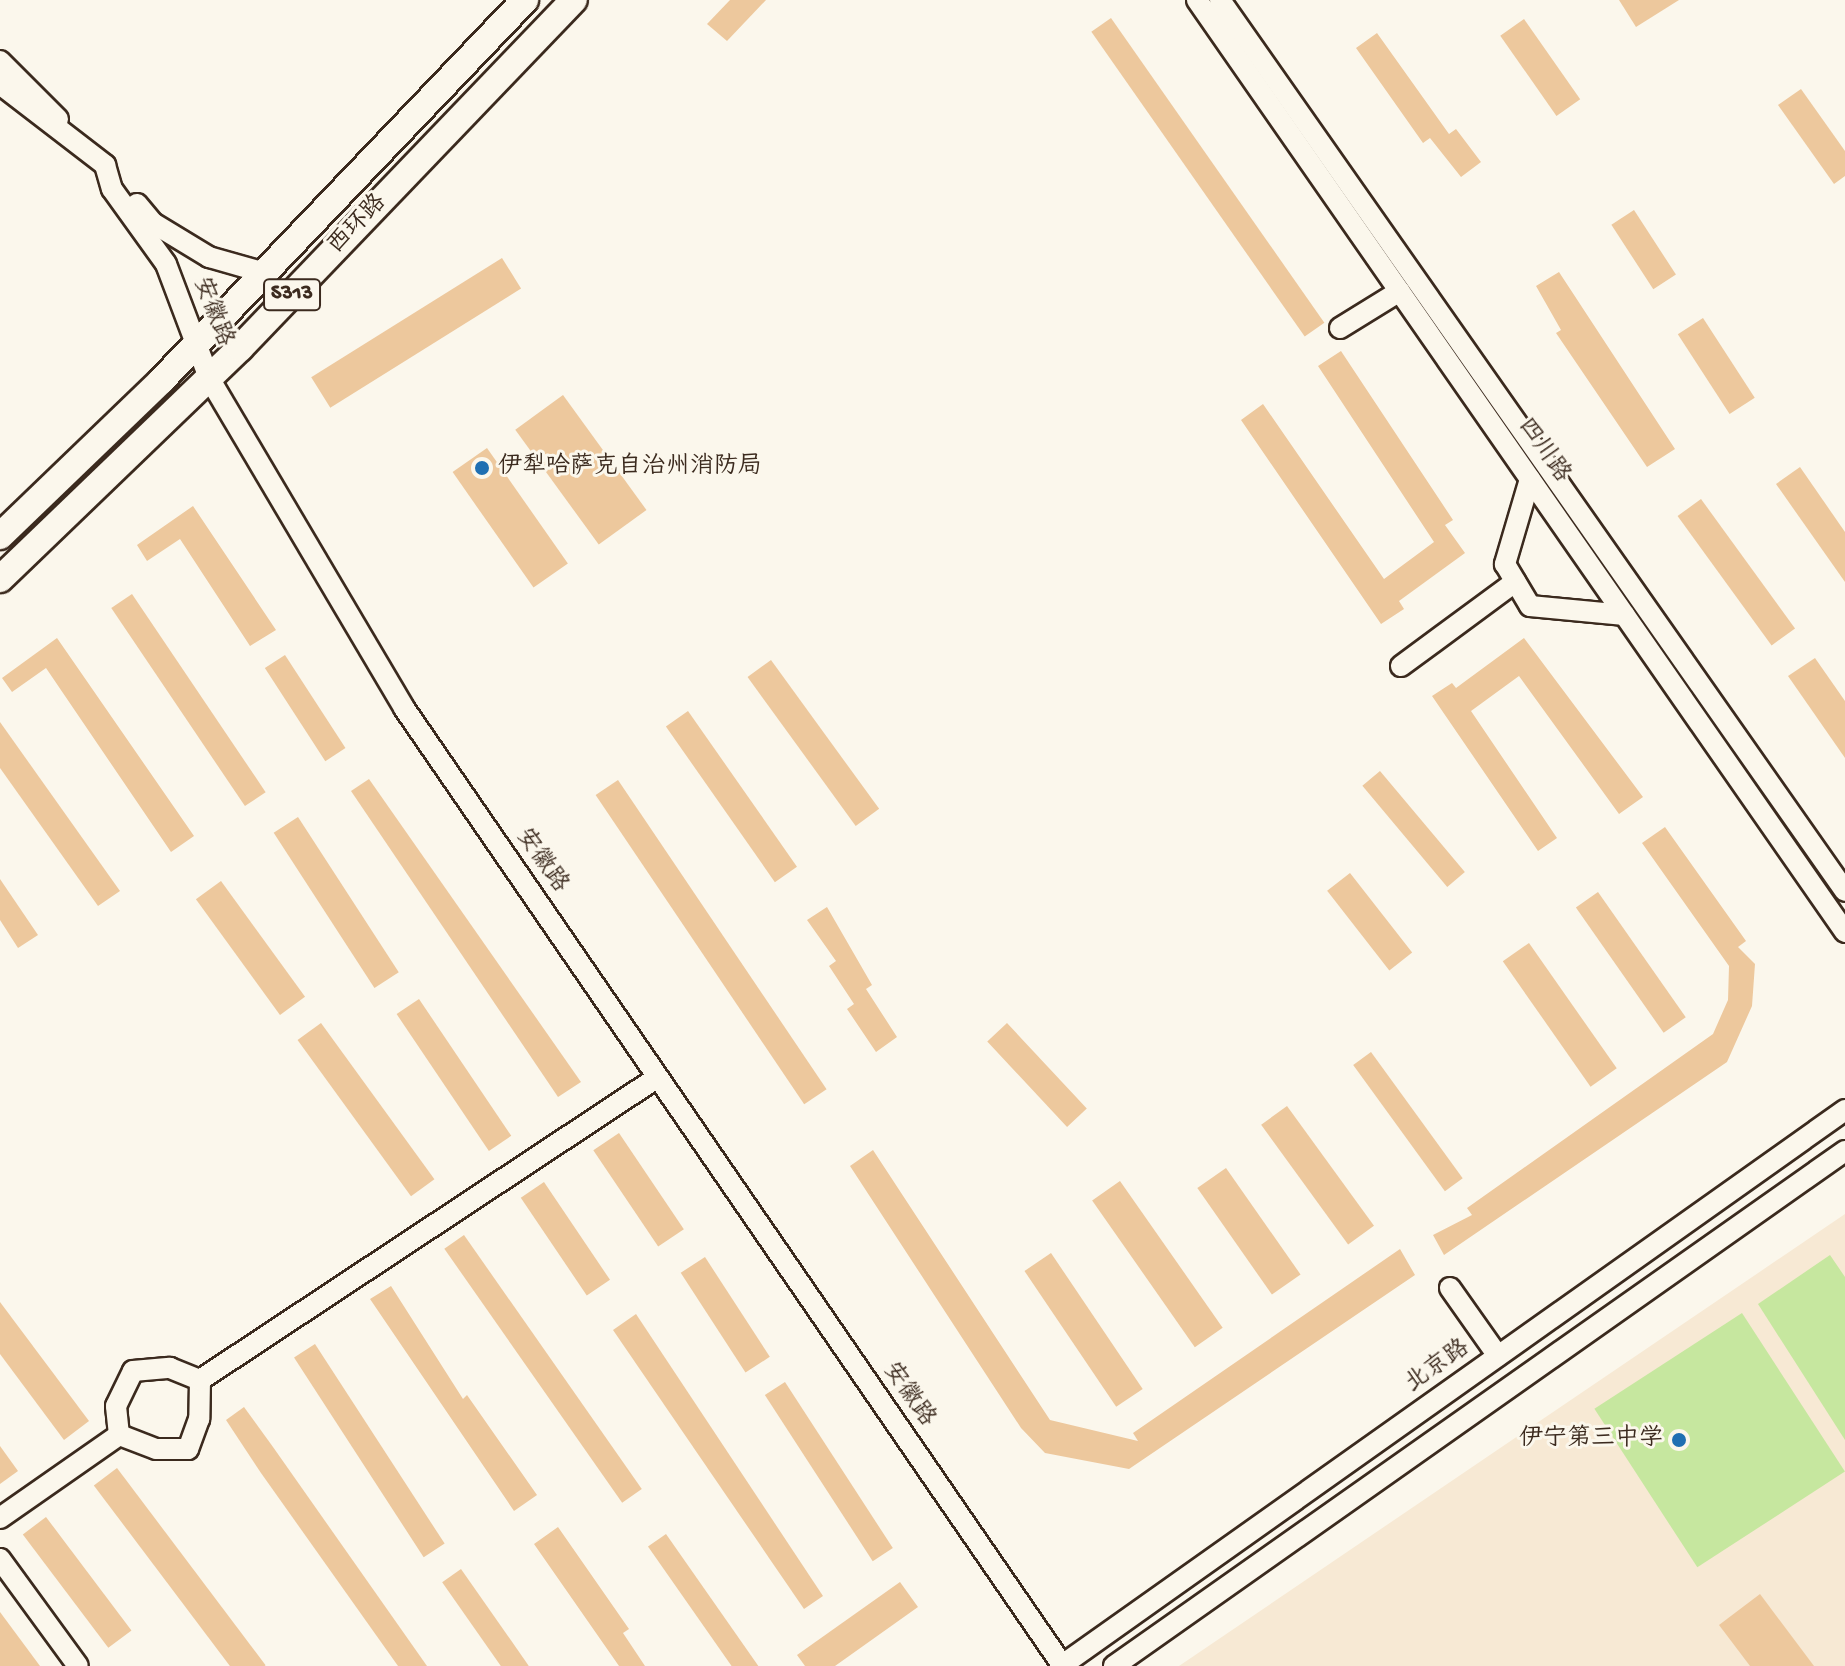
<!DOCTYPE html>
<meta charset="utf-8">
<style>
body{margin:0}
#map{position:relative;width:1845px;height:1666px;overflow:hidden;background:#fbf7ec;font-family:"Gochi Hand","LXGW WenKai TC",sans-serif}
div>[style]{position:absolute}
.built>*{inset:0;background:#f7e9d4}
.green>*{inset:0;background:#c6e79f;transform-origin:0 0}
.building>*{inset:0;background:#edc89d;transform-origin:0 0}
.roads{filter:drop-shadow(2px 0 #3b2a1e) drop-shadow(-2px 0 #3b2a1e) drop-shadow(0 2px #3b2a1e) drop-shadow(0 -2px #3b2a1e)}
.minor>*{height:20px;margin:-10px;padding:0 10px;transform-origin:10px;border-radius:10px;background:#fbf7ec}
.major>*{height:26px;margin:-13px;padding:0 13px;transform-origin:13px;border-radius:13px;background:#fbf7ec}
.dots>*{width:22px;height:22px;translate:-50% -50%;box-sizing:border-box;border:4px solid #fbf7ec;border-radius:50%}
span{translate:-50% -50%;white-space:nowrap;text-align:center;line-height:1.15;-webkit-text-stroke:6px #fbf7ec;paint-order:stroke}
.shield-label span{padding:2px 6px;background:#fbf7ec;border:2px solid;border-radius:6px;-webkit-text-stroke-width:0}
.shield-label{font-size:22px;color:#3b2a1e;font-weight:700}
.street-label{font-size:24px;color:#3b2a1e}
.poi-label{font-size:24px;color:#3b2a1e}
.left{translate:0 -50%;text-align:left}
.right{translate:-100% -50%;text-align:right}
</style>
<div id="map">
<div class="built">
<i style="clip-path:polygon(1845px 1214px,1845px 1666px,1179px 1666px)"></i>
</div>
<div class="green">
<i style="clip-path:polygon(1830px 1255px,1845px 1277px,1845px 1440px,1758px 1304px)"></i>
<i style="left:1742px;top:1313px;width:189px;height:176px;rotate:57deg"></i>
</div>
<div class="building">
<i style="clip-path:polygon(730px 0,766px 0,727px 41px,707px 24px)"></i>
<i style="clip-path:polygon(1619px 0,1679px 0,1636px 27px)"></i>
<i style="left:1111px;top:18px;width:372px;height:24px;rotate:55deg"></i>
<i style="left:1524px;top:19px;width:98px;height:29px;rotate:55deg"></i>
<i style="clip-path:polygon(1377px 33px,1449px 134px,1456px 129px,1481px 162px,1461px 177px,1430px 138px,1423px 143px,1356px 48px)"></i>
<i style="clip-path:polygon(1801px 89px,1845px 151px,1845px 176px,1834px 184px,1778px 105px)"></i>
<i style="left:1634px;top:210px;width:77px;height:27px;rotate:57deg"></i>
<i style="left:502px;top:258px;width:36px;height:225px;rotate:58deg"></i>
<i style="clip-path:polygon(1559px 272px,1675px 449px,1647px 467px,1556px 333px,1561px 330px,1536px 286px)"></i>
<i style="left:1703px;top:318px;width:95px;height:30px;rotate:57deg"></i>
<i style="clip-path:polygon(1341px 351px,1453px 520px,1445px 525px,1465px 553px,1399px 601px,1404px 609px,1381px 624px,1241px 420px,1263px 404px,1384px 579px,1434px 542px,1318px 366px)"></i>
<i style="left:563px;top:395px;width:142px;height:59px;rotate:54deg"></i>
<i style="left:487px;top:448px;width:141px;height:42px;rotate:55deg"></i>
<i style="clip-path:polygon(1800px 467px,1845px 532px,1845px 582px,1776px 484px)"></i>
<i style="left:1701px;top:499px;width:160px;height:29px;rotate:54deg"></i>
<i style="clip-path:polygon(193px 506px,276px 630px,250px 646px,180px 539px,147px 561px,137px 545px)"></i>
<i style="left:132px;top:594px;width:239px;height:25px;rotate:56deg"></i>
<i style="clip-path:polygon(57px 638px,194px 836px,171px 852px,46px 668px,12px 692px,2px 678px)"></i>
<i style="clip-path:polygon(1524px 638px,1643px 797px,1619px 814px,1519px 676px,1471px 711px,1557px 838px,1538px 851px,1432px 696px,1452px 683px,1456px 688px)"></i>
<i style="left:285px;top:655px;width:111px;height:24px;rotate:57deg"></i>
<i style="clip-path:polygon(1815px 658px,1845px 701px,1845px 758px,1788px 676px)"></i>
<i style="left:771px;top:660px;width:184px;height:29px;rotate:54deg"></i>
<i style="left:688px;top:711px;width:190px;height:27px;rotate:55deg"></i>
<i style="clip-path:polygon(0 722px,120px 891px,98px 906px,0 768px)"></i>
<i style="left:1380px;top:771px;width:132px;height:23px;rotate:50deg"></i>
<i style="clip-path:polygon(369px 779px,581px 1082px,558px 1097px,351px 791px)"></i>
<i style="left:618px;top:780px;width:373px;height:27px;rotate:56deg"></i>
<i style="left:298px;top:817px;width:185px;height:29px;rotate:57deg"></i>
<i style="clip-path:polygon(1665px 827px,1746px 941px,1738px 947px,1755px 964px,1752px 1006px,1727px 1062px,1444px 1255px,1433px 1235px,1472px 1215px,1467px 1208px,1713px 1034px,1728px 1000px,1729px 966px,1642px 843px)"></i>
<i style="left:1350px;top:873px;width:101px;height:29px;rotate:52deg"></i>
<i style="clip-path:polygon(0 879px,38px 935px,18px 948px,0 920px)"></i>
<i style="left:221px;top:881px;width:143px;height:31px;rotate:54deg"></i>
<i style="left:1598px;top:892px;width:153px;height:27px;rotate:55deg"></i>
<i style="clip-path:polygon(827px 907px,872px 985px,866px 989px,897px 1037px,876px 1052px,847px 1009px,854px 1004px,829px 966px,836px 961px,807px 920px)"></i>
<i style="left:1529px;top:943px;width:153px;height:32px;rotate:55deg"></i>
<i style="left:419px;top:999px;width:165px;height:27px;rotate:56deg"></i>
<i style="left:321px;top:1023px;width:193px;height:29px;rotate:54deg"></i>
<i style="left:1007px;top:1023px;width:117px;height:27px;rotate:47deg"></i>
<i style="left:1371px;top:1052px;width:156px;height:22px;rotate:54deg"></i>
<i style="left:1287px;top:1106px;width:148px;height:32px;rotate:54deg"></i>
<i style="left:619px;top:1133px;width:116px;height:31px;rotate:56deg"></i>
<i style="clip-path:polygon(873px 1150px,1050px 1420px,1138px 1441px,1133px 1433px,1400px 1249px,1415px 1275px,1129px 1469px,1045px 1453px,1021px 1428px,850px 1166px)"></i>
<i style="left:1226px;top:1168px;width:130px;height:35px;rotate:55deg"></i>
<i style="left:1120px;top:1181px;width:179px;height:34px;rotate:55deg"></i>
<i style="left:544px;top:1182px;width:118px;height:28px;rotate:56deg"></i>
<i style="left:464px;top:1235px;width:310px;height:24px;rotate:55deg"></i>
<i style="left:1051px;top:1253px;width:164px;height:32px;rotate:56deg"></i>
<i style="left:705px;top:1257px;width:119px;height:29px;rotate:57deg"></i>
<i style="clip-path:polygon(391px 1286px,463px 1399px,467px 1395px,537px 1495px,514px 1511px,370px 1299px)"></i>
<i style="clip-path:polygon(0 1302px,89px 1421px,64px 1440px,0 1354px)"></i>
<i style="clip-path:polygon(636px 1314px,823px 1596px,804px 1609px,613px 1330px)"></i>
<i style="left:315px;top:1344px;width:238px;height:25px;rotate:57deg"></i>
<i style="left:785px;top:1382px;width:198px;height:24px;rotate:57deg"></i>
<i style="clip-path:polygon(244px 1407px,273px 1447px,427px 1666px,398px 1666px,261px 1473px,226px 1420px)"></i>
<i style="clip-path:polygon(0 1446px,18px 1471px,0 1484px)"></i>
<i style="left:117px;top:1468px;width:247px;height:29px;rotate:53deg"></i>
<i style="left:46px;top:1517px;width:142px;height:29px;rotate:53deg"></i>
<i style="clip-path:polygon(558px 1527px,629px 1629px,623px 1633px,645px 1666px,619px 1666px,534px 1544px)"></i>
<i style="left:666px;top:1534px;width:161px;height:22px;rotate:55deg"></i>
<i style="left:461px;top:1569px;width:118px;height:23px;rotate:55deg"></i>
<i style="clip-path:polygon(900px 1582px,918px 1607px,835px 1666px,805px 1666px,797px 1655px)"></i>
<i style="clip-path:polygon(1760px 1594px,1814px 1666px,1750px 1666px,1719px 1625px)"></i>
<i style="clip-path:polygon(0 1612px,40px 1666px,0 1666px)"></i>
</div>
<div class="roads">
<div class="minor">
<i style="left:1197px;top:0;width:1135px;rotate:55.19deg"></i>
<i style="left:1220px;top:0;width:1088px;rotate:54.95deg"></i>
<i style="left:0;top:61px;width:82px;rotate:45deg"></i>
<i style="left:0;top:84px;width:133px;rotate:37.6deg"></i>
<i style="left:105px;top:165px;width:25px;rotate:74deg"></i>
<i style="left:112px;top:189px;width:92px;rotate:54.2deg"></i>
<i style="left:166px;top:264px;width:122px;rotate:69.3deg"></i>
<i style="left:209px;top:378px;width:383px;rotate:59.4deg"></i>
<i style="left:404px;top:708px;width:1163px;rotate:55.48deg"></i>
<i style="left:137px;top:204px;width:25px;rotate:50deg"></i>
<i style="left:153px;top:223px;width:66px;rotate:31.3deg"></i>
<i style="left:209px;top:257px;width:58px;rotate:15.9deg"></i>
<i style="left:1340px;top:328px;width:70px;rotate:-31.7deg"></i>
<i style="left:1530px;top:479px;width:89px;rotate:106.4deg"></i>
<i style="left:1505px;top:564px;width:49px;rotate:59.2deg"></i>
<i style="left:1530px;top:606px;width:95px;rotate:5.4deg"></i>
<i style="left:1401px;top:666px;width:142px;rotate:-36.4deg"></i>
<i style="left:1450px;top:1288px;width:83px;rotate:54.8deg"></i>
<i style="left:200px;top:1380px;width:39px;rotate:91deg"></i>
<i style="left:199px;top:1419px;width:32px;rotate:110deg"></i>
<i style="left:188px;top:1449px;width:32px;rotate:180deg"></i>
<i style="left:156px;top:1449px;width:40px;rotate:-159deg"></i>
<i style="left:119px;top:1435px;width:29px;rotate:-96deg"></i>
<i style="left:116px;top:1406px;width:39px;rotate:-64deg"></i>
<i style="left:133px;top:1371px;width:37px;rotate:-5deg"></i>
<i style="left:170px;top:1368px;width:32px;rotate:22deg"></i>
<i style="left:200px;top:1380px;width:549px;rotate:-33.49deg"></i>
<i style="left:0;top:1518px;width:145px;rotate:-34.9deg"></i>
<i style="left:0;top:1559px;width:132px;rotate:53.9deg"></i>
<i style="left:1061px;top:1666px;width:961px;rotate:-35.34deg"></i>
<i style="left:1114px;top:1666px;width:894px;rotate:-35.17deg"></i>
</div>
<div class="major">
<i style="left:0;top:536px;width:223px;rotate:-43.9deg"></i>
<i style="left:161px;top:381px;width:527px;rotate:-46.31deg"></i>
<i style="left:0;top:579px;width:333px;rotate:-43.9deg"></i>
<i style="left:240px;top:348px;width:482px;rotate:-46.2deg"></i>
</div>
</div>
<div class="dots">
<i style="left:482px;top:468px;background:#1f6fb2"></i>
<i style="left:1679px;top:1440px;background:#1f6fb2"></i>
</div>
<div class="shield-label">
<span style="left:292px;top:295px">S313</span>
</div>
<div class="street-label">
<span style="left:358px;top:225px;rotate:-46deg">西环路</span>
<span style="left:212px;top:312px;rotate:69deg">安徽路</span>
<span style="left:1543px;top:451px;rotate:55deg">四川路</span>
<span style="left:541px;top:861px;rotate:55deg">安徽路</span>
<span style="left:1438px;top:1367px;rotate:-35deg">北京路</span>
<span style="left:908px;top:1395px;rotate:55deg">安徽路</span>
</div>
<div class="poi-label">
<span class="left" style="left:498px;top:468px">伊犁哈萨克自治州消防局</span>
<span class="right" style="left:1663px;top:1440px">伊宁第三中学</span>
</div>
</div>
